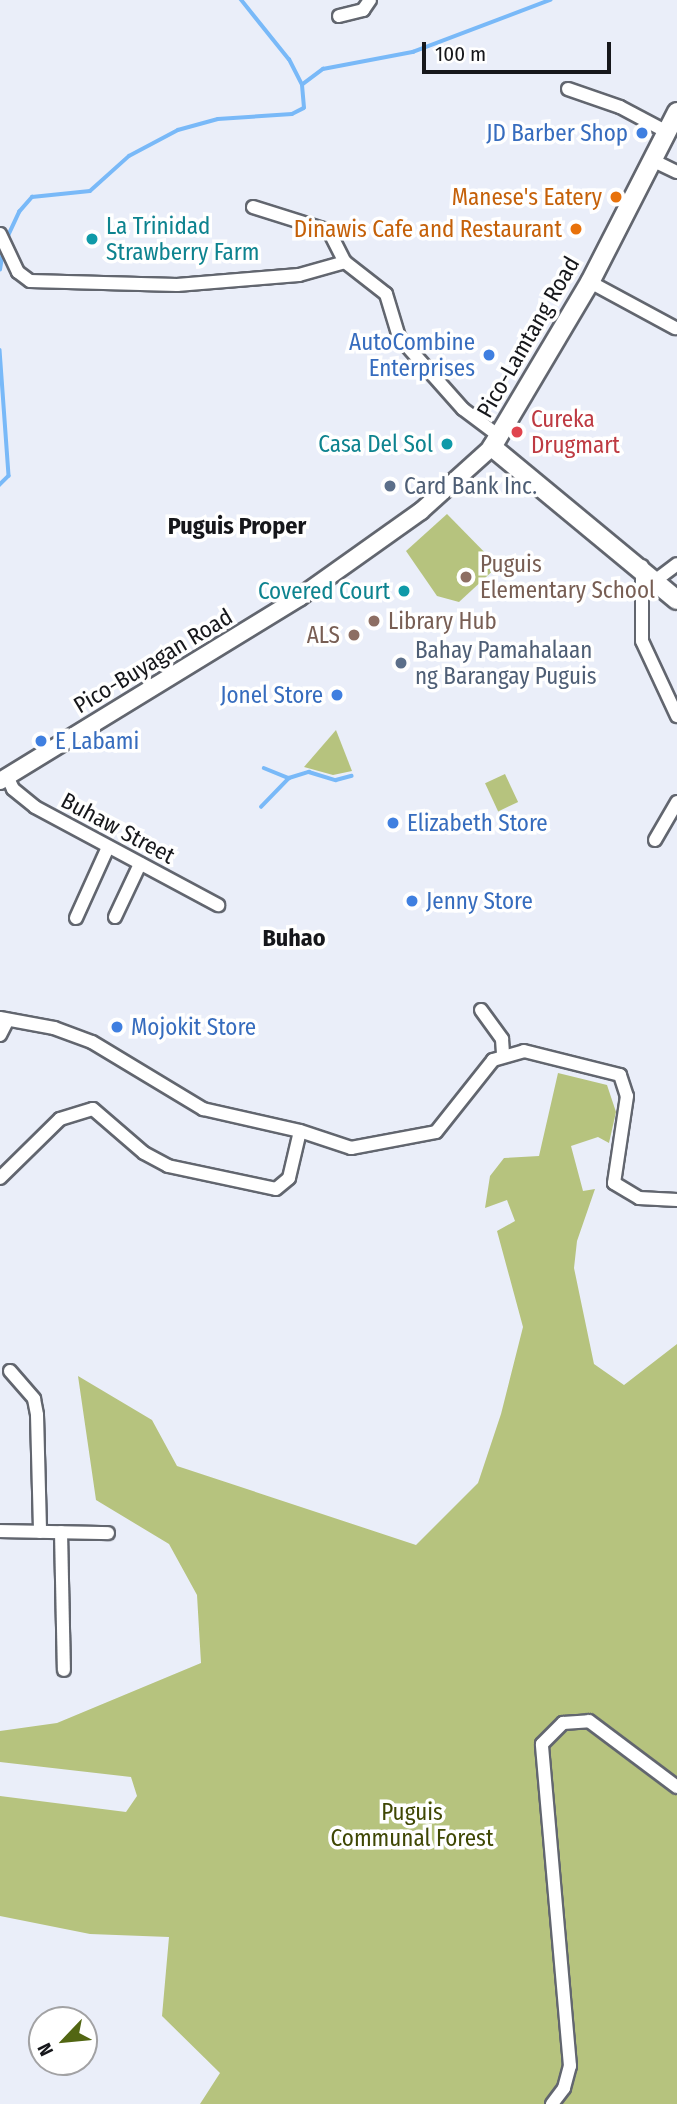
<!DOCTYPE html>
<style>
body{margin:0}
#map{position:relative;width:677px;height:2104px;overflow:hidden;background:#eaeef9;font-family:"Fira Sans Condensed",sans-serif}
div>[style]{position:absolute}
.green>*{inset:0;background:#b6c37e;transform-origin:0 0}
.stream>*{height:3.5px;margin:-1.75px;padding:0 1.75px;transform-origin:1.75px;border-radius:1.75px;background:#79b9f8}
.roads{filter:drop-shadow(2px 0 #62666f) drop-shadow(-2px 0 #62666f) drop-shadow(0 2px #62666f) drop-shadow(0 -2px #62666f)}
.street>*{height:12px;margin:-6px;padding:0 6px;transform-origin:6px;border-radius:6px;background:#fff}
.secondary>*{height:16px;margin:-8px;padding:0 8px;transform-origin:8px;border-radius:8px;background:#fff}
.primary>*{height:18px;margin:-9px;padding:0 9px;transform-origin:9px;border-radius:9px;background:#fff}
.dots>*{width:19px;height:19px;translate:-50% -50%;box-sizing:border-box;border:4px solid #fff;border-radius:50%}
span{translate:-50% -50%;white-space:nowrap;text-align:center;line-height:1.15;-webkit-text-stroke:7px #fff;paint-order:stroke}
.shop-label{font-size:23px;color:#366cbe}
.right{translate:-100% -50%;text-align:right}
.left{translate:0 -50%;text-align:left}
.food-label{font-size:23px;color:#c56008}
.culture-label{font-size:23px;color:#0d838f}
.street-label{font-size:23px;color:#16171b}
.health-label{font-size:23px;color:#be3a42}
.service-label{font-size:23px;color:#4e5e75}
.education-label{font-size:23px;color:#785e54}
.park-label{font-size:23px;color:#3f4703}
.neighbourhood-label{font-size:24px;color:#16171b;font-weight:700}
.north{position:absolute;left:28px;top:2006px;width:70px;height:70px;box-sizing:border-box;background:#fff;border:2px solid #a2a2a4;border-radius:50%;rotate:244deg;font-size:19px;font-weight:700;line-height:28px;text-align:center;color:#16171b}
.north::after{content:'';display:block;margin:auto;width:24px;height:32px;background:#526613;clip-path:polygon(50% 0,100% 100%,50% 72%,0 100%)}
.scale{position:absolute;left:422px;top:42px;width:189px;height:32px;box-sizing:border-box;border:4px solid #16171b;border-top:0;padding-left:9px;font-size:21px;line-height:24px;white-space:nowrap;color:#16171b;-webkit-text-stroke:5px #fff;paint-order:stroke}
</style>
<div id="map">
<div class="green">
<i style="clip-path:polygon(447px 514px,498px 566px,459px 602px,437px 596px,406px 551px)"></i>
<i style="clip-path:polygon(336px 730px,352px 771px,333px 775px,304px 767px)"></i>
<i style="left:505px;top:774px;width:31px;height:22px;rotate:65deg"></i>
<i style="clip-path:polygon(558px 1073px,607px 1085px,616px 1112px,609px 1143px,598px 1137px,571px 1146px,583px 1191px,595px 1189px,577px 1241px,574px 1268px,594px 1364px,624px 1385px,677px 1344px,677px 2104px,200px 2104px,220px 2073px,162px 2016px,169px 1937px,90px 1934px,0 1916px,0 1796px,126px 1812px,137px 1796px,131px 1777px,0 1762px,0 1731px,57px 1723px,201px 1663px,197px 1595px,169px 1544px,96px 1500px,78px 1376px,152px 1420px,177px 1466px,416px 1545px,478px 1483px,501px 1414px,523px 1327px,497px 1231px,515px 1221px,507px 1200px,485px 1208px,490px 1176px,504px 1158px,539px 1156px)"></i>
</div>
<div class="stream">
<i style="left:303px;top:84px;width:25px;rotate:-37deg"></i>
<i style="left:323px;top:69px;width:92px;rotate:-10.7deg"></i>
<i style="left:413px;top:52px;width:147px;rotate:-20.8deg"></i>
<i style="left:7px;top:238px;width:29px;rotate:-65deg"></i>
<i style="left:19px;top:212px;width:20px;rotate:-49deg"></i>
<i style="left:32px;top:197px;width:58px;rotate:-5.9deg"></i>
<i style="left:90px;top:191px;width:52px;rotate:-41.9deg"></i>
<i style="left:129px;top:156px;width:55px;rotate:-28deg"></i>
<i style="left:178px;top:130px;width:41px;rotate:-15.4deg"></i>
<i style="left:218px;top:119px;width:74px;rotate:-3.9deg"></i>
<i style="left:292px;top:114px;width:13px;rotate:-27deg"></i>
<i style="left:304px;top:108px;width:23px;rotate:-95deg"></i>
<i style="left:302px;top:85px;width:28px;rotate:-117deg"></i>
<i style="left:289px;top:60px;width:77px;rotate:-128.7deg"></i>
<i style="left:0;top:270px;width:18px;rotate:-81deg"></i>
<i style="left:0;top:350px;width:126px;rotate:85.9deg"></i>
<i style="left:9px;top:476px;width:13px;rotate:135deg"></i>
<i style="left:61px;top:752px;width:238px;rotate:-31.4deg"></i>
<i style="left:264px;top:768px;width:27px;rotate:22deg"></i>
<i style="left:289px;top:778px;width:21px;rotate:-17deg"></i>
<i style="left:309px;top:772px;width:28px;rotate:17deg"></i>
<i style="left:336px;top:780px;width:16px;rotate:-15deg"></i>
<i style="left:261px;top:807px;width:40px;rotate:-46deg"></i>
</div>
<div class="roads">
<div class="street">
<i style="left:339px;top:16px;width:25px;rotate:-14deg"></i>
<i style="left:363px;top:10px;width:12px;rotate:-55deg"></i>
<i style="left:568px;top:89px;width:55px;rotate:19.1deg"></i>
<i style="left:620px;top:107px;width:53px;rotate:28deg"></i>
<i style="left:654px;top:161px;width:25px;rotate:26deg"></i>
<i style="left:253px;top:207px;width:80px;rotate:17.5deg"></i>
<i style="left:329px;top:231px;width:35px;rotate:63deg"></i>
<i style="left:345px;top:262px;width:52px;rotate:38deg"></i>
<i style="left:386px;top:294px;width:45px;rotate:73.2deg"></i>
<i style="left:399px;top:337px;width:96px;rotate:48.4deg"></i>
<i style="left:463px;top:409px;width:45px;rotate:36.9deg"></i>
<i style="left:0;top:234px;width:42px;rotate:64.7deg"></i>
<i style="left:18px;top:272px;width:15px;rotate:37deg"></i>
<i style="left:30px;top:281px;width:147px;rotate:1.6deg"></i>
<i style="left:177px;top:285px;width:122px;rotate:-4.7deg"></i>
<i style="left:299px;top:275px;width:48px;rotate:-15.8deg"></i>
<i style="left:590px;top:282px;width:97px;rotate:28.4deg"></i>
<i style="left:642px;top:566px;width:75px;rotate:90deg"></i>
<i style="left:642px;top:641px;width:83px;rotate:65deg"></i>
<i style="left:656px;top:580px;width:26px;rotate:-37deg"></i>
<i style="left:7px;top:776px;width:14px;rotate:65deg"></i>
<i style="left:13px;top:789px;width:28px;rotate:39deg"></i>
<i style="left:35px;top:807px;width:208px;rotate:28.2deg"></i>
<i style="left:655px;top:840px;width:44px;rotate:-59.9deg"></i>
<i style="left:115px;top:917px;width:59px;rotate:-64.7deg"></i>
<i style="left:76px;top:918px;width:78px;rotate:-65.7deg"></i>
<i style="left:481px;top:1010px;width:36px;rotate:54deg"></i>
<i style="left:502px;top:1039px;width:16px;rotate:86deg"></i>
<i style="left:0;top:1018px;width:55px;rotate:10.5deg"></i>
<i style="left:54px;top:1028px;width:40px;rotate:20.2deg"></i>
<i style="left:92px;top:1042px;width:130px;rotate:31.1deg"></i>
<i style="left:203px;top:1109px;width:99px;rotate:12.8deg"></i>
<i style="left:0;top:1035px;width:16px;rotate:-63deg"></i>
<i style="left:0;top:1178px;width:84px;rotate:-44.5deg"></i>
<i style="left:60px;top:1119px;width:34px;rotate:-17deg"></i>
<i style="left:93px;top:1109px;width:67px;rotate:40.8deg"></i>
<i style="left:144px;top:1153px;width:27px;rotate:28deg"></i>
<i style="left:168px;top:1166px;width:110px;rotate:12deg"></i>
<i style="left:276px;top:1189px;width:17px;rotate:-40deg"></i>
<i style="left:289px;top:1178px;width:48px;rotate:-76.8deg"></i>
<i style="left:300px;top:1131px;width:54px;rotate:18.4deg"></i>
<i style="left:351px;top:1148px;width:86px;rotate:-10.7deg"></i>
<i style="left:436px;top:1132px;width:92px;rotate:-51.6deg"></i>
<i style="left:493px;top:1060px;width:32px;rotate:-16deg"></i>
<i style="left:524px;top:1051px;width:99px;rotate:14deg"></i>
<i style="left:620px;top:1075px;width:22px;rotate:72deg"></i>
<i style="left:627px;top:1096px;width:88px;rotate:98.5deg"></i>
<i style="left:614px;top:1183px;width:29px;rotate:31deg"></i>
<i style="left:639px;top:1198px;width:38px;rotate:3deg"></i>
<i style="left:10px;top:1371px;width:37px;rotate:49deg"></i>
<i style="left:34px;top:1399px;width:16px;rotate:79deg"></i>
<i style="left:37px;top:1415px;width:117px;rotate:88.5deg"></i>
<i style="left:0;top:1531px;width:108px;rotate:1.1deg"></i>
<i style="left:61px;top:1532px;width:138px;rotate:88.8deg"></i>
<i style="left:552px;top:2104px;width:20px;rotate:-53deg"></i>
<i style="left:564px;top:2088px;width:23px;rotate:-75deg"></i>
<i style="left:570px;top:2066px;width:323px;rotate:-95deg"></i>
<i style="left:542px;top:1744px;width:30px;rotate:-45deg"></i>
<i style="left:563px;top:1723px;width:26px;rotate:-4deg"></i>
<i style="left:589px;top:1721px;width:110px;rotate:36.9deg"></i>
</div>
<div class="secondary">
<i style="left:0;top:781px;width:352px;rotate:-31.5deg"></i>
<i style="left:300px;top:597px;width:148px;rotate:-35.4deg"></i>
<i style="left:421px;top:511px;width:96px;rotate:-42deg"></i>
</div>
<div class="primary">
<i style="left:677px;top:112px;width:191px;rotate:117.1deg"></i>
<i style="left:590px;top:282px;width:192px;rotate:120.7deg"></i>
<i style="left:492px;top:447px;width:240px;rotate:39.6deg"></i>
</div>
</div>
<div class="dots">
<i style="left:642px;top:133px;background:#3f7fe0"></i>
<i style="left:616px;top:197px;background:#e8710a"></i>
<i style="left:576px;top:229px;background:#e8710a"></i>
<i style="left:92px;top:239px;background:#0f9aa8"></i>
<i style="left:489px;top:355px;background:#3f7fe0"></i>
<i style="left:517px;top:432px;background:#e0444e"></i>
<i style="left:447px;top:444px;background:#0f9aa8"></i>
<i style="left:390px;top:486px;background:#5c6f8a"></i>
<i style="left:466px;top:577px;background:#8d6e63"></i>
<i style="left:404px;top:591px;background:#0f9aa8"></i>
<i style="left:374px;top:621px;background:#8d6e63"></i>
<i style="left:354px;top:635px;background:#8d6e63"></i>
<i style="left:401px;top:663px;background:#5c6f8a"></i>
<i style="left:337px;top:695px;background:#3f7fe0"></i>
<i style="left:41px;top:741px;background:#3f7fe0"></i>
<i style="left:393px;top:823px;background:#3f7fe0"></i>
<i style="left:412px;top:901px;background:#3f7fe0"></i>
<i style="left:117px;top:1027px;background:#3f7fe0"></i>
</div>
<div class="shop-label">
<span class="right" style="left:628px;top:133px">JD Barber Shop</span>
<span class="right" style="left:475px;top:355px">AutoCombine<br>Enterprises</span>
<span class="right" style="left:323px;top:695px">Jonel Store</span>
<span class="left" style="left:55px;top:741px">E Labami</span>
<span class="left" style="left:407px;top:823px">Elizabeth Store</span>
<span class="left" style="left:426px;top:901px">Jenny Store</span>
<span class="left" style="left:131px;top:1027px">Mojokit Store</span>
</div>
<div class="food-label">
<span class="right" style="left:602px;top:197px">Manese's Eatery</span>
<span class="right" style="left:562px;top:229px">Dinawis Cafe and Restaurant</span>
</div>
<div class="culture-label">
<span class="left" style="left:106px;top:239px">La Trinidad<br>Strawberry Farm</span>
<span class="right" style="left:433px;top:444px">Casa Del Sol</span>
<span class="right" style="left:390px;top:591px">Covered Court</span>
</div>
<div class="street-label">
<span style="left:528px;top:337px;rotate:-60deg">Pico-Lamtang Road</span>
<span style="left:153px;top:661px;rotate:-31deg">Pico-Buyagan Road</span>
<span style="left:118px;top:828px;rotate:28deg">Buhaw Street</span>
</div>
<div class="health-label">
<span class="left" style="left:531px;top:432px">Cureka<br>Drugmart</span>
</div>
<div class="service-label">
<span class="left" style="left:404px;top:486px">Card Bank Inc.</span>
<span class="left" style="left:415px;top:663px">Bahay Pamahalaan<br>ng Barangay Puguis</span>
</div>
<div class="education-label">
<span class="left" style="left:480px;top:577px">Puguis<br>Elementary School</span>
<span class="left" style="left:388px;top:621px">Library Hub</span>
<span class="right" style="left:340px;top:635px">ALS</span>
</div>
<div class="park-label">
<span style="left:412px;top:1825px">Puguis<br>Communal Forest</span>
</div>
<div class="neighbourhood-label">
<span style="left:237px;top:527px">Puguis Proper</span>
<span style="left:294px;top:939px">Buhao</span>
</div>
<div class="north">N</div>
<div class="scale">100 m</div>
</div>
